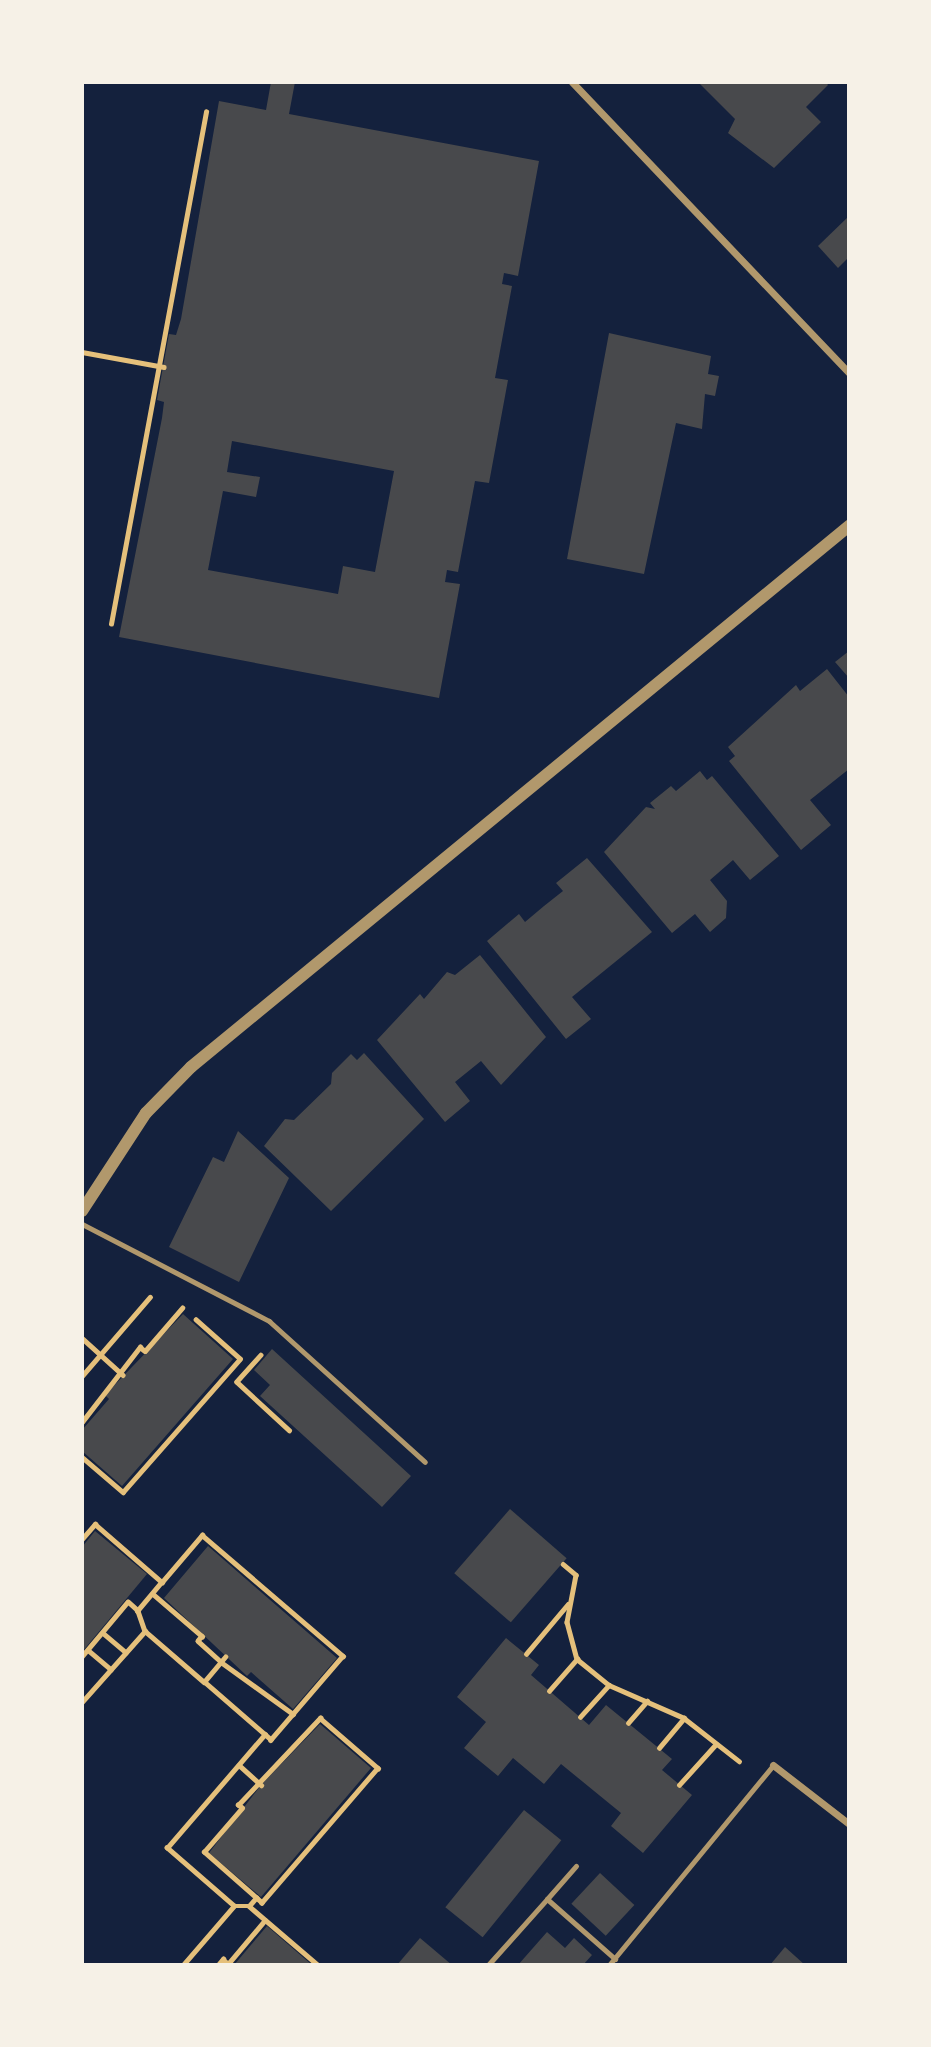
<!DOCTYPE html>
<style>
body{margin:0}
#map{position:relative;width:931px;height:2047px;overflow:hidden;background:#14213d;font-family:"Golos Text",sans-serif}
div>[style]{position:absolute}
.building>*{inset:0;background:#48494c;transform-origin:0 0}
.path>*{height:4.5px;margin:-2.25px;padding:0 2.25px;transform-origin:2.25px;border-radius:2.25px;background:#e5c07b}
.service>*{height:5px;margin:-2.5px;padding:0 2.5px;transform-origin:2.5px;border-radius:2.5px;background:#b1986c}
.minor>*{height:7px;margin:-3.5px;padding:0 3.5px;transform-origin:3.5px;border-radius:3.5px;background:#b1986c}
.tertiary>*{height:12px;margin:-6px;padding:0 6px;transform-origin:6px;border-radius:6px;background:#b1986c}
span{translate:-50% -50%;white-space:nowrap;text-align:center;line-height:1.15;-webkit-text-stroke:7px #f6f1e7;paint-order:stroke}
.frame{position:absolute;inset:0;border:84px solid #f6f1e7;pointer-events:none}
</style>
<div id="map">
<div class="building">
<i style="clip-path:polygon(evenodd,271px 82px,295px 82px,289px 114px,539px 161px,518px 276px,504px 273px,502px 284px,512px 286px,495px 378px,508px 380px,489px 483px,475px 481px,458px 572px,447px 570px,445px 582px,460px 584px,439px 698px,119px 637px,162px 418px,164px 402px,157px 400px,169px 334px,176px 335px,181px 319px,219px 101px,266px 110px,271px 82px,232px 441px,394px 471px,375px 572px,343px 566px,338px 594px,208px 570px,223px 491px,256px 497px,260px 477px,227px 472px,232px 441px)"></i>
<i style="clip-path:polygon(698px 82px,826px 82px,828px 85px,806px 107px,821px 122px,774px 168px,728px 133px,735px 119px)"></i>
<i style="clip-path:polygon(849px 216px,849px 257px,838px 268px,818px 246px)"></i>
<i style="clip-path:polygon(609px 333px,711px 356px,708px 374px,719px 376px,715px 396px,705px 394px,702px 429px,676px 423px,644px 574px,567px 559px)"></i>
<i style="clip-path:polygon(849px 651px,849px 678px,835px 662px)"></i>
<i style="clip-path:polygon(827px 669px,849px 697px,849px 769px,810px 800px,831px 825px,801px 850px,729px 761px,735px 756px,728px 747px,796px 685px,800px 691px)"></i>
<i style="clip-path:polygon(700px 771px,707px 780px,712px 776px,779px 856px,750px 880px,733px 860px,710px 880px,727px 901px,726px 918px,710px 932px,695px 914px,672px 933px,604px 852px,646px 807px,655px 809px,650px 803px,671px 786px,676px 791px)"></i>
<i style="clip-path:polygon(587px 858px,652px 932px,572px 997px,591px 1019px,566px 1039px,487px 941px,519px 914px,525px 922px,544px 906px,563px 891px,556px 883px)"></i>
<i style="clip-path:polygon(480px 955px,546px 1037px,501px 1085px,481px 1061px,455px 1082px,470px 1101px,445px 1122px,377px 1040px,420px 994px,424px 999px,447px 972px,455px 975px)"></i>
<i style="clip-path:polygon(364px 1053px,424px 1119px,331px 1211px,264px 1146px,285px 1119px,294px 1120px,331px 1084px,332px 1073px,351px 1054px,357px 1060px)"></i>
<i style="clip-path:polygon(238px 1131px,289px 1178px,239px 1282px,169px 1247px,213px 1157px,224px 1162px)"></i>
<i style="clip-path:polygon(183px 1314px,233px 1359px,122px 1486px,82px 1451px,82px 1430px,109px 1399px,105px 1395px)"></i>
<i style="clip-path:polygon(272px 1349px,411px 1476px,382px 1507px,260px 1396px,270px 1385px,254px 1370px)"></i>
<i style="left:510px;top:1509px;width:75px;height:85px;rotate:41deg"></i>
<i style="clip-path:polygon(95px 1531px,147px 1574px,82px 1652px,82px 1547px)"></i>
<i style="clip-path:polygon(208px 1546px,337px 1658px,293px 1709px,251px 1672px,247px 1676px,164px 1598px)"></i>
<i style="clip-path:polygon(506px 1638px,539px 1665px,531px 1675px,589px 1725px,606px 1705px,672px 1759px,662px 1770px,692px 1795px,643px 1853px,611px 1826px,621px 1813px,561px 1764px,544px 1784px,513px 1758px,498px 1776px,464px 1748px,486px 1722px,457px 1697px)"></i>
<i style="clip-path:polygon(320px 1724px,371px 1768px,261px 1897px,209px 1853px,261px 1785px)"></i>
<i style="left:524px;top:1810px;width:48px;height:125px;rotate:39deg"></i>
<i style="left:600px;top:1873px;width:47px;height:42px;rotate:43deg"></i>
<i style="clip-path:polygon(267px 1926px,312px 1965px,234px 1965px)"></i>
<i style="clip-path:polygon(547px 1932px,565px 1948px,574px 1938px,592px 1955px,583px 1965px,518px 1965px)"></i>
<i style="clip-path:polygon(420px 1938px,452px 1965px,397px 1965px)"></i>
<i style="clip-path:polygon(785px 1947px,805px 1965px,770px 1965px)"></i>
</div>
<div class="path">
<i style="left:82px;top:352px;width:83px;rotate:10.4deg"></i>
<i style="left:111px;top:624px;width:521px;rotate:-79.49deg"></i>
<i style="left:82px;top:1338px;width:55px;rotate:42.1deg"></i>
<i style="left:261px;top:1355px;width:36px;rotate:132deg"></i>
<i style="left:237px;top:1382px;width:71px;rotate:42.7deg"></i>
<i style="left:82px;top:1376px;width:104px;rotate:-49.3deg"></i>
<i style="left:82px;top:1422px;width:95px;rotate:-52.3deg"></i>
<i style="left:140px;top:1347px;width:6px;rotate:39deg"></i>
<i style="left:145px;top:1351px;width:57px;rotate:-49.3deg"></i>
<i style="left:82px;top:1457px;width:54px;rotate:40.5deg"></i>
<i style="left:123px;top:1492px;width:177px;rotate:-48.7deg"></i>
<i style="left:240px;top:1359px;width:59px;rotate:-138.4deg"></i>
<i style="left:82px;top:1539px;width:20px;rotate:-49deg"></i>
<i style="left:95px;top:1524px;width:89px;rotate:40.9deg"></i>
<i style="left:162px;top:1582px;width:38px;rotate:130deg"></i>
<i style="left:138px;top:1611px;width:13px;rotate:-138deg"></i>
<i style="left:128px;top:1602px;width:72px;rotate:129.9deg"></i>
<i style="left:563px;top:1564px;width:17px;rotate:40deg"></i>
<i style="left:576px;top:1575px;width:48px;rotate:100.8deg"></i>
<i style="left:567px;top:1622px;width:38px;rotate:75deg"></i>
<i style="left:577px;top:1659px;width:41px;rotate:39.1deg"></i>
<i style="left:609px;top:1685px;width:82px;rotate:23.7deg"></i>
<i style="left:684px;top:1718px;width:70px;rotate:38deg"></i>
<i style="left:162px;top:1582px;width:62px;rotate:-49.6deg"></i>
<i style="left:202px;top:1535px;width:186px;rotate:40.6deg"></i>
<i style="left:343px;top:1656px;width:111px;rotate:130.6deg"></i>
<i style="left:271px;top:1740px;width:89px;rotate:-139.1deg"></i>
<i style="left:153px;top:1594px;width:65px;rotate:40.6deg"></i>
<i style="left:202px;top:1636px;width:6px;rotate:129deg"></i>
<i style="left:198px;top:1641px;width:31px;rotate:42deg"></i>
<i style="left:221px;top:1662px;width:89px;rotate:35.8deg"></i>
<i style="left:138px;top:1611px;width:21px;rotate:71deg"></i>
<i style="left:145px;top:1631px;width:78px;rotate:40.8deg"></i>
<i style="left:204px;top:1682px;width:33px;rotate:-50deg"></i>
<i style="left:103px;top:1633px;width:30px;rotate:40deg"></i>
<i style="left:88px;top:1650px;width:30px;rotate:40deg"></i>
<i style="left:526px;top:1654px;width:65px;rotate:-50deg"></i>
<i style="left:549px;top:1691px;width:43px;rotate:-48.8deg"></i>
<i style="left:82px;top:1702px;width:95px;rotate:-48.4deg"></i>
<i style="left:580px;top:1717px;width:43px;rotate:-47.8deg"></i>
<i style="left:320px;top:1718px;width:77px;rotate:40.8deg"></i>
<i style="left:378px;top:1768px;width:178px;rotate:130.7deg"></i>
<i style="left:262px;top:1903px;width:77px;rotate:-138.7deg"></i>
<i style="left:204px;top:1852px;width:58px;rotate:-49.2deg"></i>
<i style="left:242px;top:1808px;width:5px;rotate:-143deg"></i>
<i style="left:238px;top:1805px;width:120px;rotate:-46.7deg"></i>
<i style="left:628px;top:1723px;width:29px;rotate:-49deg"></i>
<i style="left:659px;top:1748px;width:39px;rotate:-50deg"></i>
<i style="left:239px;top:1765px;width:30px;rotate:42deg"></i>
<i style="left:679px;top:1785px;width:55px;rotate:-47.9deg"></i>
<i style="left:234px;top:1906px;width:15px"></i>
<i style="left:249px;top:1906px;width:11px;rotate:-49deg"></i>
<i style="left:249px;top:1906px;width:91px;rotate:40.5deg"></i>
<i style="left:183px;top:1965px;width:78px;rotate:-49.2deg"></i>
<i style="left:234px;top:1906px;width:89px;rotate:-139.1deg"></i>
<i style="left:167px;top:1848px;width:150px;rotate:-49.3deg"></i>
<i style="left:218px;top:1965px;width:8px;rotate:-50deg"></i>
<i style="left:223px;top:1959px;width:7px;rotate:45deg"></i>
<i style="left:228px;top:1964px;width:57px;rotate:-49.9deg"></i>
</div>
<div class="service">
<i style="left:82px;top:1224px;width:211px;rotate:27.4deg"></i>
<i style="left:269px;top:1321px;width:210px;rotate:42.1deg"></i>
<i style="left:547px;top:1899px;width:44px;rotate:-48.7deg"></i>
<i style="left:488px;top:1965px;width:89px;rotate:-48.2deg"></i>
<i style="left:547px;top:1899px;width:91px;rotate:41.4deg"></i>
<i style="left:609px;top:1965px;width:259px;rotate:-50.6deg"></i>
</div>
<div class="minor">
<i style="left:572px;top:82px;width:402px;rotate:46.4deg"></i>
<i style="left:773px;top:1765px;width:96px;rotate:37.8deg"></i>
</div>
<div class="tertiary">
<i style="left:82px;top:1211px;width:117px;rotate:-56.9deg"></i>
<i style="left:146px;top:1113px;width:64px;rotate:-45.6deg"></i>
<i style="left:191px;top:1067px;width:852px;rotate:-39.43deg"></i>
</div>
<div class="frame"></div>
</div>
